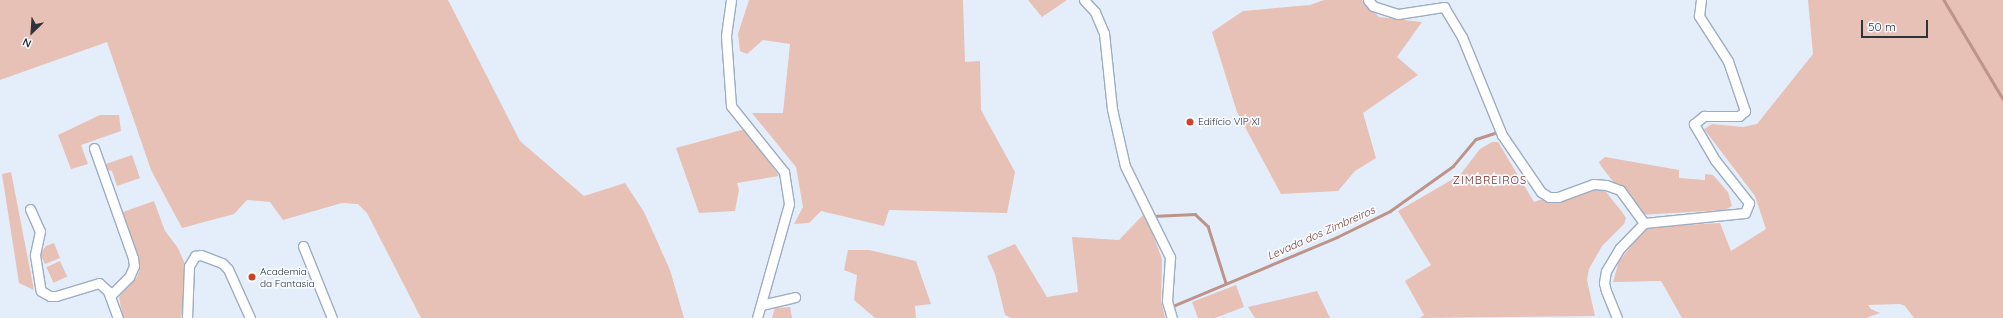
<!DOCTYPE html>
<meta charset="utf-8">
<style>
body{margin:0}
#map{position:relative;width:2003px;height:318px;overflow:hidden;background:#e4eefb;font-family:Quicksand,sans-serif}
div>[style]{position:absolute}
.green>*{inset:0;background:#e7c0b6;transform-origin:0 0}
.stream>*{height:2.5px;margin:-1.25px;padding:0 1.25px;transform-origin:1.25px;border-radius:1.25px;background:#be948a}
.roads{filter:drop-shadow(1px 0 #9dadc1) drop-shadow(-1px 0 #9dadc1) drop-shadow(0 1px #9dadc1) drop-shadow(0 -1px #9dadc1)}
.minor>*{height:9px;margin:-4.5px;padding:0 4.5px;transform-origin:4.5px;border-radius:4.5px;background:#fff}
.dots>*{width:11px;height:11px;translate:-50% -50%;box-sizing:border-box;border:2px solid #f7fbff;border-radius:50%}
span{translate:-50% -50%;white-space:nowrap;text-align:center;line-height:1.15;-webkit-text-stroke:3.5px #f7fbff;paint-order:stroke}
.poi-label{font-size:10px;color:#2c333a}
.left{translate:0 -50%;text-align:left}
.neighbourhood-label{font-size:11px;color:#722e20;letter-spacing:1px}
.water-label{font-size:11px;color:#7b4235;font-style:italic}
.north{position:absolute;left:12px;top:12px;width:40px;height:40px;-webkit-text-stroke:3px #f7fbff;paint-order:stroke;rotate:205deg;font-size:11px;font-weight:700;line-height:16px;text-align:center;color:#2c333a}
.north::after{content:'';display:block;margin:auto;width:14px;height:18px;background:#2c333a;clip-path:polygon(50% 0,100% 100%,50% 72%,0 100%)}
.scale{position:absolute;left:1861px;top:20px;width:67px;height:18px;box-sizing:border-box;border:2px solid #2c333a;border-top:0;padding-left:5px;font-size:12px;line-height:14px;white-space:nowrap;color:#2c333a;-webkit-text-stroke:3px #f7fbff;paint-order:stroke}
</style>
<div id="map">
<div class="green">
<i style="clip-path:polygon(0 0,448px 0,520px 141px,584px 196px,625px 183px,644px 212px,670px 270px,684px 318px,421px 318px,367px 213px,358px 204px,342px 203px,283px 220px,270px 202px,247px 200px,234px 214px,182px 228px,151px 170px,107px 42px,0 80px)"></i>
<i style="clip-path:polygon(749px 0,963px 0,965px 62px,980px 61px,981px 110px,1015px 172px,1007px 213px,889px 210px,884px 226px,821px 211px,809px 223px,794px 224px,803px 207px,796px 167px,752px 113px,783px 113px,790px 44px,763px 40px,747px 54px,740px 51px,738px 34px)"></i>
<i style="clip-path:polygon(1028px 0,1067px 0,1042px 17px)"></i>
<i style="clip-path:polygon(1324px 0,1362px 0,1379px 17px,1422px 22px,1397px 57px,1418px 75px,1363px 113px,1376px 158px,1355px 171px,1338px 191px,1281px 194px,1237px 112px,1212px 32px,1243px 11px,1310px 5px)"></i>
<i style="clip-path:polygon(1808px 0,2003px 0,2003px 318px,1914px 318px,1905px 306px,1900px 304px,1868px 305px,1871px 309px,1880px 313px,1866px 318px,1682px 318px,1661px 281px,1613px 282px,1619px 261px,1647px 227px,1720px 223px,1731px 251px,1766px 229px,1755px 196px,1704px 129px,1712px 124px,1743px 127px,1757px 124px,1813px 54px)"></i>
<i style="clip-path:polygon(100px 115px,119px 115px,121px 131px,81px 145px,88px 164px,71px 169px,58px 135px)"></i>
<i style="clip-path:polygon(745px 129px,779px 176px,737px 183px,739px 190px,735px 211px,699px 213px,676px 148px)"></i>
<i style="clip-path:polygon(1492px 142px,1498px 142px,1534px 202px,1581px 186px,1602px 187px,1622px 212px,1626px 218px,1624px 224px,1602px 246px,1589px 269px,1587px 280px,1595px 316px,1420px 318px,1424px 315px,1405px 281px,1431px 265px,1398px 211px,1460px 175px,1480px 149px)"></i>
<i style="clip-path:polygon(132px 155px,140px 178px,117px 186px,112px 171px,108px 170px,106px 164px)"></i>
<i style="clip-path:polygon(1605px 157px,1679px 170px,1679px 178px,1705px 180px,1705px 174px,1713px 175px,1728px 192px,1732px 206px,1725px 210px,1639px 215px,1601px 166px,1599px 162px)"></i>
<i style="clip-path:polygon(11px 172px,34px 290px,19px 283px,2px 174px)"></i>
<i style="clip-path:polygon(154px 201px,165px 231px,178px 248px,185px 264px,186px 294px,181px 318px,123px 318px,119px 297px,137px 277px,140px 269px,139px 258px,123px 212px)"></i>
<i style="clip-path:polygon(1145px 213px,1162px 259px,1161px 300px,1165px 318px,1011px 318px,1005px 315px,995px 274px,987px 256px,1015px 244px,1047px 297px,1078px 292px,1072px 237px,1119px 240px)"></i>
<i style="clip-path:polygon(54px 243px,60px 258px,45px 264px,40px 254px,46px 246px)"></i>
<i style="clip-path:polygon(848px 250px,869px 250px,916px 261px,931px 304px,915px 306px,916px 318px,875px 318px,854px 300px,857px 275px,844px 270px)"></i>
<i style="left:60px;top:261px;width:17px;height:15px;rotate:65deg"></i>
<i style="clip-path:polygon(1236px 285px,1244px 307px,1215px 318px,1198px 318px,1192px 302px)"></i>
<i style="clip-path:polygon(1317px 291px,1330px 318px,1255px 318px,1248px 307px)"></i>
<i style="clip-path:polygon(790px 307px,792px 318px,772px 318px,775px 308px)"></i>
</div>
<div class="stream">
<i style="left:1944px;top:0;width:115px;rotate:59.2deg"></i>
<i style="left:1152px;top:216px;width:43px;rotate:-2.7deg"></i>
<i style="left:1195px;top:214px;width:18px;rotate:43deg"></i>
<i style="left:1208px;top:226px;width:60px;rotate:72.5deg"></i>
<i style="left:1173px;top:306px;width:178px;rotate:-22.8deg"></i>
<i style="left:1337px;top:237px;width:59px;rotate:-26.1deg"></i>
<i style="left:1390px;top:211px;width:77px;rotate:-35.5deg"></i>
<i style="left:1453px;top:166px;width:35px;rotate:-50deg"></i>
<i style="left:1476px;top:139px;width:19px;rotate:-18deg"></i>
</div>
<div class="roads">
<div class="minor">
<i style="left:731px;top:0;width:36px;rotate:98deg"></i>
<i style="left:726px;top:36px;width:70px;rotate:85.9deg"></i>
<i style="left:731px;top:106px;width:85px;rotate:51.2deg"></i>
<i style="left:784px;top:172px;width:32px;rotate:81deg"></i>
<i style="left:789px;top:204px;width:118px;rotate:105.7deg"></i>
<i style="left:1084px;top:0;width:16px;rotate:47deg"></i>
<i style="left:1095px;top:12px;width:23px;rotate:67deg"></i>
<i style="left:1104px;top:33px;width:76px;rotate:84deg"></i>
<i style="left:1112px;top:109px;width:58px;rotate:77.2deg"></i>
<i style="left:1125px;top:166px;width:102px;rotate:63.7deg"></i>
<i style="left:1170px;top:257px;width:44px;rotate:93.9deg"></i>
<i style="left:1167px;top:301px;width:18px;rotate:74deg"></i>
<i style="left:1368px;top:0;width:8px;rotate:50deg"></i>
<i style="left:1373px;top:6px;width:26px;rotate:18deg"></i>
<i style="left:1398px;top:14px;width:47px;rotate:-8.7deg"></i>
<i style="left:1444px;top:7px;width:35px;rotate:59deg"></i>
<i style="left:1462px;top:37px;width:106px;rotate:67.8deg"></i>
<i style="left:1502px;top:135px;width:69px;rotate:55.6deg"></i>
<i style="left:1541px;top:192px;width:9px;rotate:32deg"></i>
<i style="left:1549px;top:197px;width:9px"></i>
<i style="left:1558px;top:197px;width:37px;rotate:-20deg"></i>
<i style="left:1593px;top:184px;width:13px;rotate:4deg"></i>
<i style="left:1606px;top:185px;width:15px;rotate:20deg"></i>
<i style="left:1620px;top:190px;width:41px;rotate:54deg"></i>
<i style="left:94px;top:148px;width:117px;rotate:70.5deg"></i>
<i style="left:133px;top:258px;width:8px;rotate:83deg"></i>
<i style="left:134px;top:266px;width:12px;rotate:114deg"></i>
<i style="left:129px;top:277px;width:27px;rotate:135deg"></i>
<i style="left:30px;top:209px;width:24px;rotate:66deg"></i>
<i style="left:40px;top:231px;width:25px;rotate:102deg"></i>
<i style="left:35px;top:255px;width:36px;rotate:81deg"></i>
<i style="left:41px;top:291px;width:10px;rotate:29deg"></i>
<i style="left:50px;top:296px;width:6px"></i>
<i style="left:56px;top:296px;width:45px;rotate:-16.8deg"></i>
<i style="left:99px;top:283px;width:12px;rotate:42deg"></i>
<i style="left:108px;top:291px;width:29px;rotate:70deg"></i>
<i style="left:303px;top:246px;width:78px;rotate:68.1deg"></i>
<i style="left:761px;top:305px;width:35px;rotate:-13deg"></i>
<i style="left:187px;top:318px;width:52px;rotate:-87.8deg"></i>
<i style="left:189px;top:266px;width:12px;rotate:-59deg"></i>
<i style="left:195px;top:256px;width:6px;rotate:-9deg"></i>
<i style="left:201px;top:255px;width:22px;rotate:21deg"></i>
<i style="left:222px;top:263px;width:8px;rotate:45deg"></i>
<i style="left:228px;top:269px;width:54px;rotate:65.8deg"></i>
<i style="left:1617px;top:318px;width:29px;rotate:-112deg"></i>
<i style="left:1606px;top:291px;width:8px;rotate:-104deg"></i>
<i style="left:1604px;top:283px;width:12px;rotate:-81deg"></i>
<i style="left:1606px;top:271px;width:27px;rotate:-59deg"></i>
<i style="left:1620px;top:248px;width:35px;rotate:-46deg"></i>
<i style="left:1644px;top:223px;width:101px;rotate:-5.7deg"></i>
<i style="left:1745px;top:213px;width:11px;rotate:-68deg"></i>
<i style="left:1749px;top:203px;width:55px;rotate:-128.3deg"></i>
<i style="left:1715px;top:160px;width:42px;rotate:-120.3deg"></i>
<i style="left:1694px;top:124px;width:13px;rotate:-39deg"></i>
<i style="left:1704px;top:116px;width:35px"></i>
<i style="left:1739px;top:116px;width:8px;rotate:-40deg"></i>
<i style="left:1745px;top:111px;width:53px;rotate:-108.8deg"></i>
<i style="left:1728px;top:61px;width:54px;rotate:-122.8deg"></i>
<i style="left:1699px;top:16px;width:16px;rotate:-83deg"></i>
</div>
</div>
<div class="dots">
<i style="left:1190px;top:122px;background:#ce4328"></i>
<i style="left:252px;top:277px;background:#ce4328"></i>
</div>
<div class="poi-label">
<span class="left" style="left:1198px;top:122px">Edifício VIP XI</span>
<span class="left" style="left:260px;top:277px">Academia<br>da Fantasia</span>
</div>
<div class="neighbourhood-label">
<span style="left:1490px;top:180px">ZIMBREIROS</span>
</div>
<div class="water-label">
<span style="left:1321px;top:233px;rotate:-24deg">Levada dos Zimbreiros</span>
</div>
<div class="north">N</div>
<div class="scale">50 m</div>
</div>
